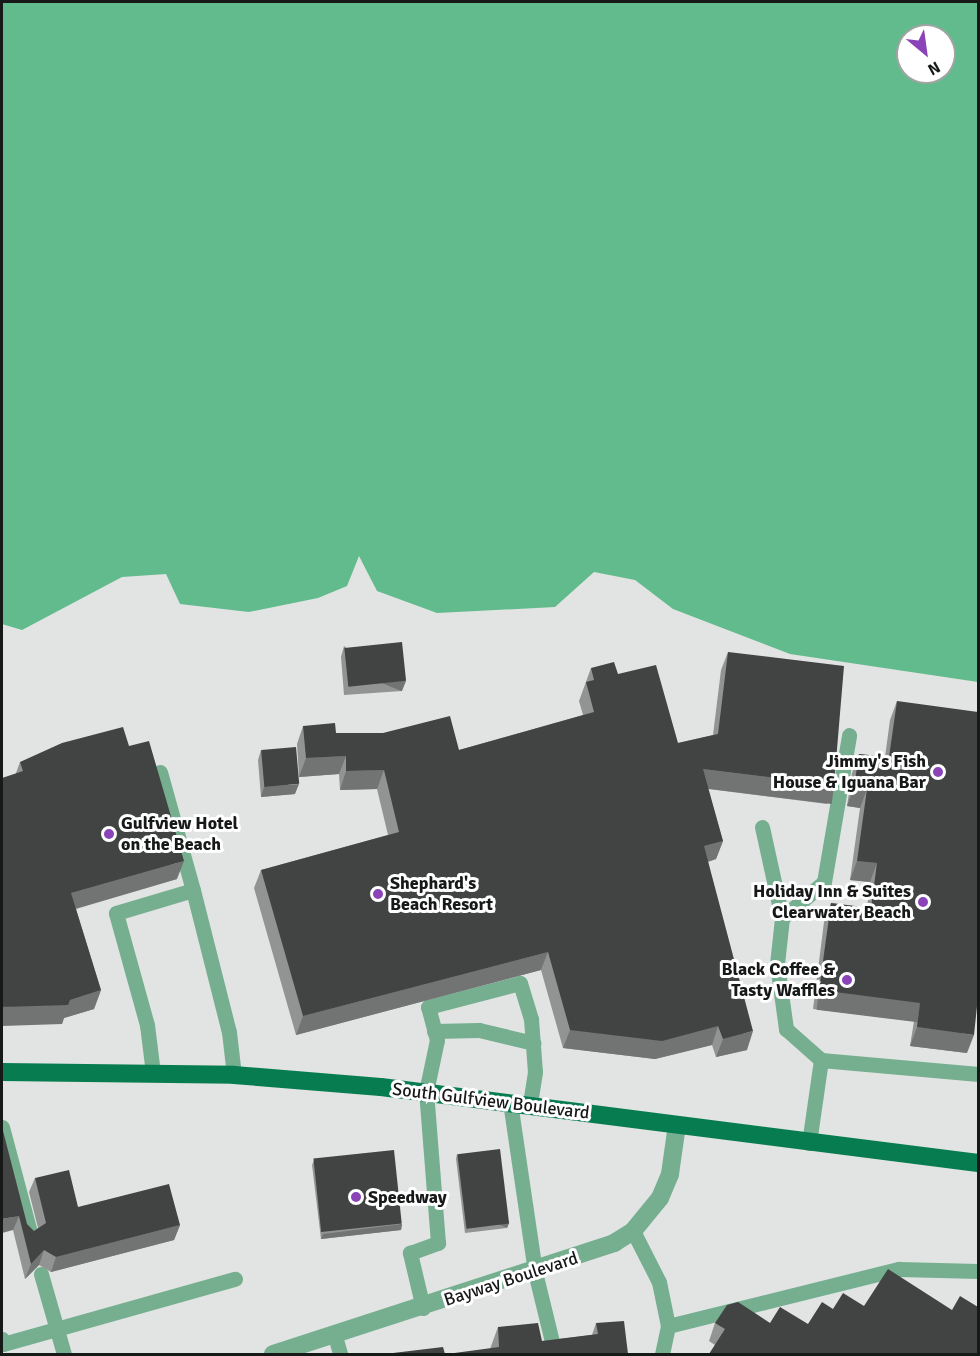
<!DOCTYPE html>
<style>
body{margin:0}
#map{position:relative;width:980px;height:1356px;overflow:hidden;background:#e1e4e2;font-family:Signika,sans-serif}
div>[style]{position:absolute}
.water>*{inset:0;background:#61bb8d}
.service>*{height:15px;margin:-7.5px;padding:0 7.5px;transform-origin:7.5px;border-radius:7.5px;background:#75af8f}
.tertiary>*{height:18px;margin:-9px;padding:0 9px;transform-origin:9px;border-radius:9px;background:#75af8f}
.primary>*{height:18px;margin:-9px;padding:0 9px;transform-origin:9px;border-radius:9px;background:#067c50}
.wall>*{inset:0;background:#919492}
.shaded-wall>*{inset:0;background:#717472;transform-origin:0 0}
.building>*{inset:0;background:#414442;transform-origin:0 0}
.dots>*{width:16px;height:16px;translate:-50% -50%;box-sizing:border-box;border:3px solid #fff;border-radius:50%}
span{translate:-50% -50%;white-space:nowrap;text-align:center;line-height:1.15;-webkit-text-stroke:6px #fff;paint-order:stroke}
.poi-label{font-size:18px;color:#171818;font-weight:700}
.right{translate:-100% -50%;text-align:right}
.left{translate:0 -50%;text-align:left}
.street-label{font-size:18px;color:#171818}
.frame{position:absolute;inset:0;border:3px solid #171818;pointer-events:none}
.north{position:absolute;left:896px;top:24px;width:60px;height:60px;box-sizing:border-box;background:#fff;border:2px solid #a2a3a3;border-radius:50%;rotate:151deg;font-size:16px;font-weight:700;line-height:24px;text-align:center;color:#171818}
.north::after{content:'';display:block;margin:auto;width:21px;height:27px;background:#8a44b7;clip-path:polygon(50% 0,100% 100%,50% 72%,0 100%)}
</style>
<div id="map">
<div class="water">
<i style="clip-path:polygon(evenodd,2px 2px,978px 2px,978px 682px,790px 654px,673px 609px,635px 580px,594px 572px,555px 607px,437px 613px,377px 591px,359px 556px,347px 586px,318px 598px,249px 612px,180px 604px,166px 574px,122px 577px,22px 630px,2px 624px,2px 2px,908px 36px,944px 36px,944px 72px,908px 72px,908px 36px)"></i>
</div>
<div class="service">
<i style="left:160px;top:772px;width:123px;rotate:74.4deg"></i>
<i style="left:762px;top:827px;width:93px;rotate:77.6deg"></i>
<i style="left:782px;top:918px;width:46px;rotate:96.2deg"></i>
<i style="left:777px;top:964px;width:66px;rotate:82.1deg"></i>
<i style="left:786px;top:1029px;width:47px;rotate:41.5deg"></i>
<i style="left:821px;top:1060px;width:158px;rotate:5.1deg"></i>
<i style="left:782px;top:918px;width:55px;rotate:-40.6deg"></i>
<i style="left:824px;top:882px;width:149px;rotate:-80.3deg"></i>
<i style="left:434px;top:1031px;width:45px;rotate:-1.3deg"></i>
<i style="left:479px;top:1030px;width:56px;rotate:13.5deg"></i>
<i style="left:153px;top:1073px;width:48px;rotate:-97.1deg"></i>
<i style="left:147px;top:1025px;width:116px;rotate:-105.5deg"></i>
<i style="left:116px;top:913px;width:80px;rotate:-16.6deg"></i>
<i style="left:193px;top:890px;width:146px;rotate:75.8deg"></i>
<i style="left:229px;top:1032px;width:43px;rotate:83.4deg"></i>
<i style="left:510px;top:1102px;width:172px;rotate:81.6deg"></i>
<i style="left:535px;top:1272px;width:76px;rotate:76.3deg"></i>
<i style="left:2px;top:1127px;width:113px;rotate:75.1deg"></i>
<i style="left:809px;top:1143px;width:84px;rotate:-81.8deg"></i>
<i style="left:633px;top:1231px;width:57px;rotate:63deg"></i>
<i style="left:659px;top:1282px;width:45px;rotate:78.4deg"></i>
<i style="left:668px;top:1326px;width:29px;rotate:102deg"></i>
<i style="left:41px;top:1274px;width:83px;rotate:74deg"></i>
<i style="left:423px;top:1308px;width:57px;rotate:-103.3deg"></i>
<i style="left:410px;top:1253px;width:30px;rotate:-20deg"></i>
<i style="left:438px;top:1243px;width:151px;rotate:-94.5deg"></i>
<i style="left:426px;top:1092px;width:53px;rotate:-78.1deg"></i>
<i style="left:437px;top:1040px;width:34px;rotate:-105deg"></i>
<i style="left:428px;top:1007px;width:95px;rotate:-14.6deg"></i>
<i style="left:520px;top:983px;width:38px;rotate:73deg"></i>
<i style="left:531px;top:1019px;width:53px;rotate:85.7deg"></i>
<i style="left:535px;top:1072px;width:33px;rotate:99deg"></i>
<i style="left:668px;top:1326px;width:238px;rotate:-13.9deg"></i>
<i style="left:899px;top:1269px;width:79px;rotate:1.5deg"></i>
<i style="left:335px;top:1336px;width:19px;rotate:74deg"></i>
<i style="left:2px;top:1339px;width:5px;rotate:79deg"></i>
<i style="left:3px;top:1344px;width:241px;rotate:-15.7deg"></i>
</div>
<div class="tertiary">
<i style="left:273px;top:1354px;width:359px;rotate:-18deg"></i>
<i style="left:614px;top:1243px;width:22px;rotate:-32deg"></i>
<i style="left:633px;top:1231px;width:43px;rotate:-50.7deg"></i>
<i style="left:660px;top:1198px;width:26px;rotate:-67deg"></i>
<i style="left:670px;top:1174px;width:49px;rotate:-81.9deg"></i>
</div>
<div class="primary">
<i style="left:2px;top:1072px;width:232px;rotate:0.7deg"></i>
<i style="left:234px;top:1075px;width:147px;rotate:4.7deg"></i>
<i style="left:381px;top:1087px;width:602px;rotate:7.25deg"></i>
</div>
<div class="wall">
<i style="clip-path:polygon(344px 646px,402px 691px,344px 695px,341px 657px)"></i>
<i style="clip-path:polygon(728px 652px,834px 785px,827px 804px,708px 789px,723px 841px,716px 859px,708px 862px,747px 1050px,716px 1057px,712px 1045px,655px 1059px,563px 1048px,541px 970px,296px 1035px,254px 888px,261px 870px,388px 835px,377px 789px,340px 790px,339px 774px,299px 777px,297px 744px,303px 726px,336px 733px,459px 750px,583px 715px,579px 701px,591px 668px,618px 674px,678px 743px,713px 735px,721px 670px)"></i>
<i style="clip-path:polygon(897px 701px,967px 1053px,910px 1046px,914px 1021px,813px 1009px,824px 922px,831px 903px,867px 908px,870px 882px,850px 880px,860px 808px,847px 806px,852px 773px,859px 754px,885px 757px,890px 720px)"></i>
<i style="clip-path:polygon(129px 746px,177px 879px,76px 909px,101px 990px,94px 1009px,64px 1018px,62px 1024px,16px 773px,20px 762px)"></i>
<i style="clip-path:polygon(261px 750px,295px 794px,261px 797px,258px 760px)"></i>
<i style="clip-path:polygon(2px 1127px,27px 1224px,34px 1231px,38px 1228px,29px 1192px,35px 1178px,78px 1207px,180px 1225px,174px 1240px,51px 1272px,39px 1265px,25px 1279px,13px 1230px)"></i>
<i style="clip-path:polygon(457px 1154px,509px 1223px,507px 1228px,465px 1233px,456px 1159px)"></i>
<i style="clip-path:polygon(314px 1160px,402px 1224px,401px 1230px,321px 1239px,312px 1165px)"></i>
<i style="clip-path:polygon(864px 1306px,952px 1310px,978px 1307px,715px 1345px,709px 1341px,715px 1323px,808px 1324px,833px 1309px)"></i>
<i style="clip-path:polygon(596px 1323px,628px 1354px,490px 1349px,498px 1327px,542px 1341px,592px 1335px)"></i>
</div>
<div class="shaded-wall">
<i style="left:406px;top:681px;width:11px;height:59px;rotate:112deg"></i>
<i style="clip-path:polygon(346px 756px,339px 774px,299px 777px,306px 758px)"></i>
<i style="left:703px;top:769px;width:132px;height:19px;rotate:7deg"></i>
<i style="clip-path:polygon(384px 770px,377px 789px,340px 790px,346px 771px)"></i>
<i style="clip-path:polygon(299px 784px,295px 794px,261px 797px,264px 787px)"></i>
<i style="clip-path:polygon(854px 787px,867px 789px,860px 808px,847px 806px)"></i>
<i style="clip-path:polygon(723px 841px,716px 859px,697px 865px,704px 846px)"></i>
<i style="clip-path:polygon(184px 861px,177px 879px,64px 912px,71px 893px)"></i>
<i style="clip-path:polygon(857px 861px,877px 863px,870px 882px,850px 880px)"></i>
<i style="clip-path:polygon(548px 952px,541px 970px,296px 1035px,303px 1016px)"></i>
<i style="clip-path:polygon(101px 990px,94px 1009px,64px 1018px,62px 1024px,2px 1026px,2px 1007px,70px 1000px)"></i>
<i style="left:819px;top:990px;width:102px;height:20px;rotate:7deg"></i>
<i style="clip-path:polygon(718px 1026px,712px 1045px,655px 1059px,563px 1048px,570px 1030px)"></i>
<i style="clip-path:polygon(917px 1027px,974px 1035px,967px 1053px,910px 1046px)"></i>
<i style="clip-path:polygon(753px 1031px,747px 1050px,716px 1057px,723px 1039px)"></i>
<i style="clip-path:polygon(19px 1216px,13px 1230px,2px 1233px,2px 1219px)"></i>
<i style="left:509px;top:1223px;width:5px;height:42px;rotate:112deg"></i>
<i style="clip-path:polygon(402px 1224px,401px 1230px,321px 1239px,323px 1234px)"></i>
<i style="clip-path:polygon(180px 1225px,174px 1240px,51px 1272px,56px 1257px)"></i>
<i style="clip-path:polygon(44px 1250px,39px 1265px,25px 1279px,31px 1264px)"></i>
</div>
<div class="building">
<i style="left:402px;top:642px;width:39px;height:58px;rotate:84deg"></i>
<i style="clip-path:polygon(728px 652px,844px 666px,834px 785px,703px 769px,723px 841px,704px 846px,753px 1031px,723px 1039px,718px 1026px,662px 1041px,570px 1030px,548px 952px,303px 1016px,261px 870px,399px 832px,384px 770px,346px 771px,346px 756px,306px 758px,303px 726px,335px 723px,336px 733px,383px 733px,450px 716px,459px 750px,594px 712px,586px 682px,594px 680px,591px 668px,614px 662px,618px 674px,656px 665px,678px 743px,718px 734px)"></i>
<i style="clip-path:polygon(897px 701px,978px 712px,978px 997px,974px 1035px,917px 1027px,920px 1003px,819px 990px,831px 903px,871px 908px,877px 863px,857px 861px,867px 789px,854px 787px,859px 754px,889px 757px)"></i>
<i style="clip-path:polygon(123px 727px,129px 746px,149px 741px,184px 861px,71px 893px,101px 990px,70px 1000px,68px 1005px,2px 1007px,2px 778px,23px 771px,20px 762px,62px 743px)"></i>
<i style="left:296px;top:747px;width:37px;height:35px;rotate:85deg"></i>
<i style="clip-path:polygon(2px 1127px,27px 1224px,34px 1231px,46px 1223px,35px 1178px,69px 1170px,78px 1207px,169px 1184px,180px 1225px,56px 1257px,44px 1250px,31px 1264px,19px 1216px,2px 1219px)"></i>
<i style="left:500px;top:1149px;width:75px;height:43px;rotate:83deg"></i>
<i style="left:394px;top:1150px;width:74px;height:81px;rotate:84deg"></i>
<i style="clip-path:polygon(888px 1269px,952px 1310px,960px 1296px,978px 1307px,978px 1354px,709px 1354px,725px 1329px,715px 1323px,727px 1305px,738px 1302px,770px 1323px,780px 1307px,808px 1324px,822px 1302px,833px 1309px,843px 1293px,864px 1306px)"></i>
<i style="clip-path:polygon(624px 1321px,628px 1354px,447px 1354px,499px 1347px,498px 1327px,538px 1323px,542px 1341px,598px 1334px,596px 1323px)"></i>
<i style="clip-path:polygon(443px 1347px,445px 1354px,393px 1354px,393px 1353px)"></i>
</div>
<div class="dots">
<i style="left:938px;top:772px;background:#8a44b7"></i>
<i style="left:109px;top:834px;background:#8a44b7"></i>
<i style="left:378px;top:894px;background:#8a44b7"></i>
<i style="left:923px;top:902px;background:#8a44b7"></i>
<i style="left:847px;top:980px;background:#8a44b7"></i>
<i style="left:356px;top:1197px;background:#8a44b7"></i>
</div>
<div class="poi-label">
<span class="right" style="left:926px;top:772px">Jimmy's Fish<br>House &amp; Iguana Bar</span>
<span class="left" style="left:121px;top:834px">Gulfview Hotel<br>on the Beach</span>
<span class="left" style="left:390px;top:894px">Shephard's<br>Beach Resort</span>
<span class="right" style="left:911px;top:902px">Holiday Inn &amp; Suites<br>Clearwater Beach</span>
<span class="right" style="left:835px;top:980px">Black Coffee &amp;<br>Tasty Waffles</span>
<span class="left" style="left:368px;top:1197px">Speedway</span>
</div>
<div class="street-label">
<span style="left:491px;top:1101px;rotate:7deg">South Gulfview Boulevard</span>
<span style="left:511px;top:1279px;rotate:-18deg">Bayway Boulevard</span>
</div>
<div class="frame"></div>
<div class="north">N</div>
</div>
